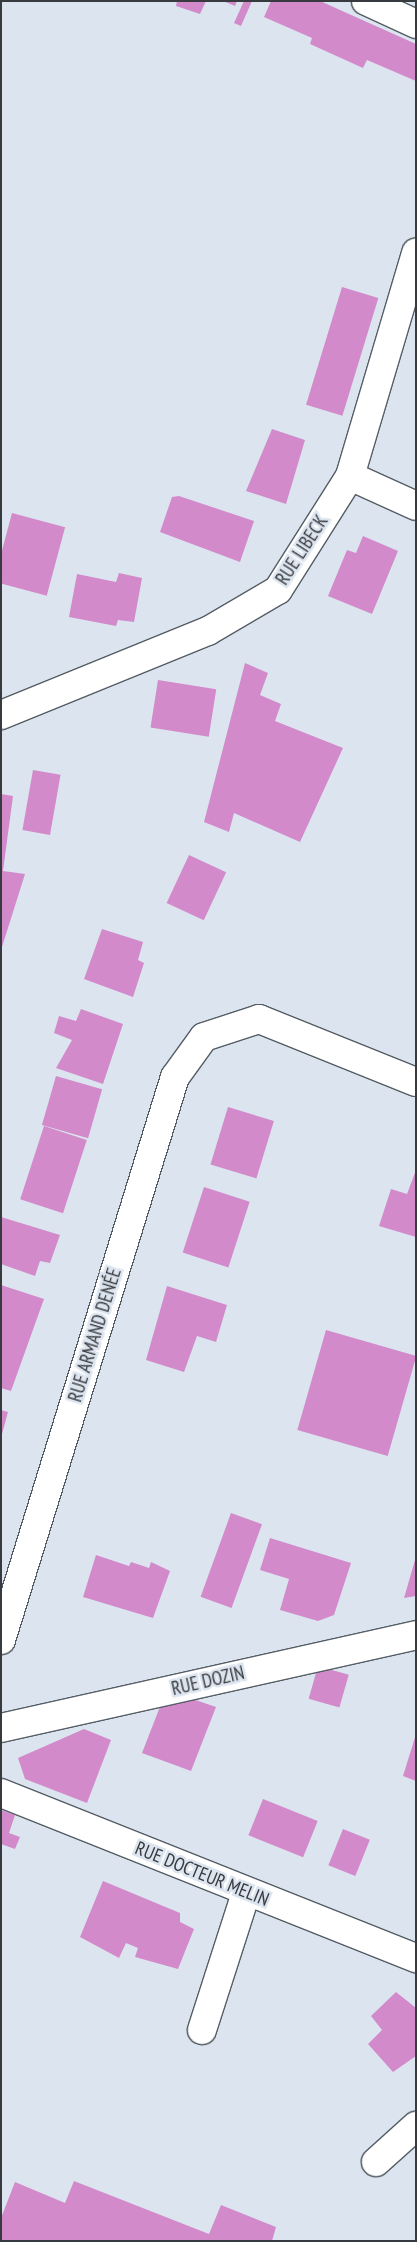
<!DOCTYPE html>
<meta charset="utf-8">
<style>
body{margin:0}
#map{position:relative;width:417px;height:2242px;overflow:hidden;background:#dce5ef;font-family:"PT Sans Narrow",sans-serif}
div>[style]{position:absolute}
.building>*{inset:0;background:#d28acb;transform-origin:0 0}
.roads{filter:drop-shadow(1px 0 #555d65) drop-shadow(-1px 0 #555d65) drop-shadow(0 1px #555d65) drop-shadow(0 -1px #555d65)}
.minor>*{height:28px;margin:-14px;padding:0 14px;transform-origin:14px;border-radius:14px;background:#fff}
span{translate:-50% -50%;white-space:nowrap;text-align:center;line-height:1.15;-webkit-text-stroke:5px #dce5ef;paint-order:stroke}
.street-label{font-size:19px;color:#373a3e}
.frame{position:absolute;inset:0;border:2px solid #373a3e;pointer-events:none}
</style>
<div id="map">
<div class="building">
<i style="clip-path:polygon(177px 1px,206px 1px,200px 14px,176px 6px)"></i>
<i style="clip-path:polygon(223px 1px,237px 1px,235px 6px)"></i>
<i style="clip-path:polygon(244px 1px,252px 1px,241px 26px,234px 23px)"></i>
<i style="clip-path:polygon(271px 1px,320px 1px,416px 44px,416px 81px,367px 60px,363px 68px,310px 44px,312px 38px,264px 17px)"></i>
<i style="left:342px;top:287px;width:38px;height:123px;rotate:17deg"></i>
<i style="clip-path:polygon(272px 429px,305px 440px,286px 504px,246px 491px)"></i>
<i style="clip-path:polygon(179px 496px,254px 521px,240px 562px,160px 532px,172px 497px)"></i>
<i style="left:12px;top:513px;width:55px;height:71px;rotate:15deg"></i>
<i style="clip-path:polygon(363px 536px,398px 551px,372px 614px,328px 596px,347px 550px,356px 553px)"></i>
<i style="clip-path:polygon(119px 573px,142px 578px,134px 622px,118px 620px,116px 626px,69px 617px,77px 574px,116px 582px)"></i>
<i style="clip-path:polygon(245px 663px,268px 673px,260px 695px,281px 704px,275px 721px,343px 748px,300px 842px,234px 813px,229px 832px,204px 822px)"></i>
<i style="left:158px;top:680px;width:59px;height:48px;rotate:9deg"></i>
<i style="left:33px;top:770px;width:28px;height:61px;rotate:10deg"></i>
<i style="clip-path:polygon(1px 794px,13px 796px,3px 871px,25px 874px,2px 947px)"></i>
<i style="left:189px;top:855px;width:41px;height:53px;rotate:25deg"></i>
<i style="clip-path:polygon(102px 929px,143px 942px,138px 960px,144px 963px,133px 997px,84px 979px)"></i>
<i style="clip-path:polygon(81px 1009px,123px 1024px,103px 1084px,56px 1068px,72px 1040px,54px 1033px,59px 1016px,76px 1021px)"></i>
<i style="left:56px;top:1076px;width:48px;height:51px;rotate:16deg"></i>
<i style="left:228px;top:1107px;width:48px;height:60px;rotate:17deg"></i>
<i style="left:44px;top:1126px;width:45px;height:77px;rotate:18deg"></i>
<i style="clip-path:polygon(416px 1170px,416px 1237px,379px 1226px,391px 1189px,407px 1194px)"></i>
<i style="left:204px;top:1187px;width:48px;height:69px;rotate:18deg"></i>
<i style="clip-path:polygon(1px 1217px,60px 1235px,50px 1263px,40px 1261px,35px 1276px,1px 1264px)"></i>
<i style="clip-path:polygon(1px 1285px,44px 1299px,11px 1391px,1px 1388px)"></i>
<i style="clip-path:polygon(167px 1286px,227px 1305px,216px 1342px,197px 1336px,184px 1372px,146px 1360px)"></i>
<i style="left:326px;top:1330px;width:94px;height:104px;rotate:16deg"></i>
<i style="clip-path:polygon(1px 1410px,8px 1412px,2px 1434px,1px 1434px)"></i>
<i style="left:231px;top:1513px;width:33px;height:89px;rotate:20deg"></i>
<i style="clip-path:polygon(270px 1538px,351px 1563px,334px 1615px,318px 1621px,280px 1610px,289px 1579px,260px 1570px)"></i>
<i style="clip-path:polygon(96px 1555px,129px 1566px,131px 1562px,149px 1568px,151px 1562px,170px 1571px,153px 1618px,83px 1597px)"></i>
<i style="clip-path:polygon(415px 1560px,416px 1596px,404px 1598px)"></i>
<i style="left:318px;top:1666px;width:32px;height:34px;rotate:16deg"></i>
<i style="clip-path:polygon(175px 1693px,216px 1707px,191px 1771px,142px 1753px,163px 1699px)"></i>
<i style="clip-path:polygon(84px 1729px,111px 1740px,87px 1803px,25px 1779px,18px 1758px)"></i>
<i style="clip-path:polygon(416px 1734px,416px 1781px,403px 1776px)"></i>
<i style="left:263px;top:1799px;width:59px;height:39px;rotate:22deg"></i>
<i style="clip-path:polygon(1px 1810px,15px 1815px,9px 1833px,20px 1837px,15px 1849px,1px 1844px)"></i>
<i style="left:343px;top:1829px;width:29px;height:39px;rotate:22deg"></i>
<i style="clip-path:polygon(103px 1881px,180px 1913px,180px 1922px,194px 1929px,178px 1969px,135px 1957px,138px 1948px,126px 1943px,119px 1958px,80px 1937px)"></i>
<i style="clip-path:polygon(396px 1992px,416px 2008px,416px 2056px,393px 2072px,368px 2044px,382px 2030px,371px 2016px)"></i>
<i style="clip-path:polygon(74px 2181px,209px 2234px,221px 2205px,276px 2227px,272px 2241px,1px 2241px,1px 2218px,15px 2182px,65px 2203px)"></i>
</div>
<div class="roads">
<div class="minor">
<i style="left:366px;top:1px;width:55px;rotate:24.7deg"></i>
<i style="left:350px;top:476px;width:72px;rotate:24.4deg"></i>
<i style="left:1px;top:715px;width:223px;rotate:-22.1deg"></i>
<i style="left:208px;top:631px;width:81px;rotate:-30.4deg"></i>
<i style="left:278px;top:590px;width:135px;rotate:-57.7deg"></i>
<i style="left:350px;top:476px;width:233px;rotate:-73.5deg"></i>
<i style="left:1px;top:1640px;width:589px;rotate:-72.83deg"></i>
<i style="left:175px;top:1077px;width:49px;rotate:-54.1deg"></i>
<i style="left:204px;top:1037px;width:58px;rotate:-18.1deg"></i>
<i style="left:259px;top:1019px;width:169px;rotate:21.9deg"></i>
<i style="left:1px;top:1728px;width:425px;rotate:-12.6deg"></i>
<i style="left:1px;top:1793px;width:447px;rotate:21.7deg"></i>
<i style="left:202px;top:2030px;width:144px;rotate:-72.2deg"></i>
<i style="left:376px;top:2162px;width:54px;rotate:-42deg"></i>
</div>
</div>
<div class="street-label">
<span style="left:302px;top:550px;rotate:-57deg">RUE LIBECK</span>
<span style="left:95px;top:1335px;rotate:-73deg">RUE ARMAND DENÉE</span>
<span style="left:208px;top:1681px;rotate:-13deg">RUE DOZIN</span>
<span style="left:202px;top:1874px;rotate:22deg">RUE DOCTEUR MELIN</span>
</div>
<div class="frame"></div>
</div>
